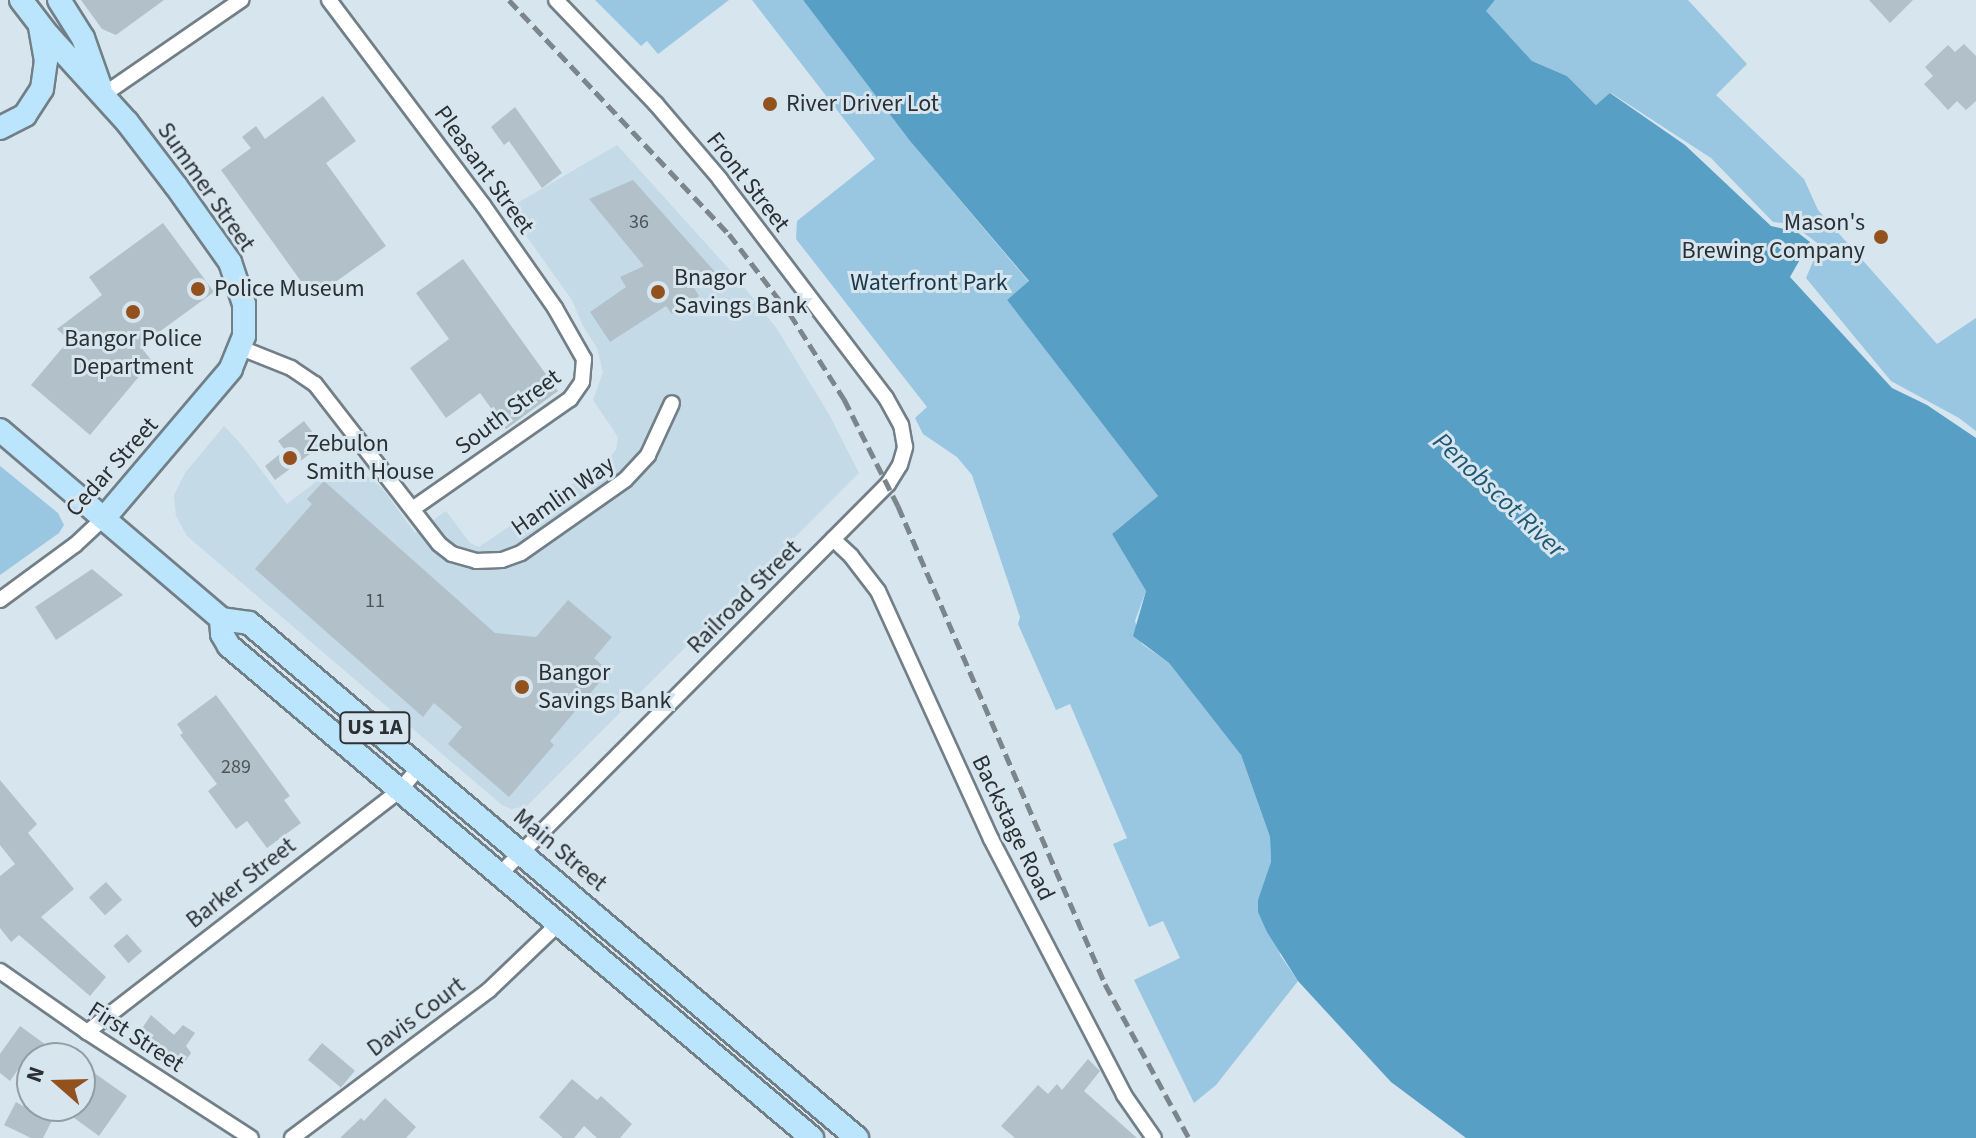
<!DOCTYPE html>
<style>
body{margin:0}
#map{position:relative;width:1976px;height:1138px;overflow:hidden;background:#d6e5ee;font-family:"Source Sans 3",sans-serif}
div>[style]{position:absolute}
.built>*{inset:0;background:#c4dae7}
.green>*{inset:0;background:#99c6e1}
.water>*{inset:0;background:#589fc5}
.building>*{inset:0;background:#b2c1c9;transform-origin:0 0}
.roads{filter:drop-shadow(2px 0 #727f87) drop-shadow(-2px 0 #727f87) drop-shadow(0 2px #727f87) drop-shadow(0 -2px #727f87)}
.minor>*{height:14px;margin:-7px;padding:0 7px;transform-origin:7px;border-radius:7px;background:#fff}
.primary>*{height:22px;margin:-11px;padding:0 11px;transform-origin:11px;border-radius:11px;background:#bbe5fd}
.rail>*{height:5px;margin-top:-2.5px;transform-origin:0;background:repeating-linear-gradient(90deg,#7b858b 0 12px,transparent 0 18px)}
.dots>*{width:22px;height:22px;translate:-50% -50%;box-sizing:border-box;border:4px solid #d6e5ee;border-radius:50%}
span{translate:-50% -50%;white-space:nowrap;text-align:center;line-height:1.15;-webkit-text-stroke:6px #d6e5ee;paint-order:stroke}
.number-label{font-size:20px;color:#4d5459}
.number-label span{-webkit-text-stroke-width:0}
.shield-label span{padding:2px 6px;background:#d6e5ee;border:2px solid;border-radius:6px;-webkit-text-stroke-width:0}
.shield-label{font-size:22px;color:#2b3034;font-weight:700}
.poi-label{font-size:24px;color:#2b3034}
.left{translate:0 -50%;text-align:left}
.right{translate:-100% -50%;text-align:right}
.street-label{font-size:24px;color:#2b3034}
.park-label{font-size:24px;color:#19394a}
.water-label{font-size:26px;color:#205772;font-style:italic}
.north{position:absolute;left:16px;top:1042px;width:80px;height:80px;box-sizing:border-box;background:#d6e5ee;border:2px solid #929da4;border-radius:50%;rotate:290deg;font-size:22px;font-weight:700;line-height:32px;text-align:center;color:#2b3034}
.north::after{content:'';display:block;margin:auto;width:28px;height:36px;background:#93511e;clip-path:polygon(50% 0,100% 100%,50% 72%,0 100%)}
</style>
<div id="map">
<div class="built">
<i style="clip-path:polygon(617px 145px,737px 278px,777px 329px,830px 416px,859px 473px,527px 806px,511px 809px,502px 805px,187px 536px,176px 516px,174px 495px,185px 473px,224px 426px,241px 444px,287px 504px,346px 459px,382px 488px,415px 533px,446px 511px,470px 543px,479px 547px,606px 461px,616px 450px,618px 437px,593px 400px,603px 372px,597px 348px,583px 326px,572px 300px,507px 209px)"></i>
</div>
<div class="green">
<i style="clip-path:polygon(595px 0,729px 0,658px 54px,647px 41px,641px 46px)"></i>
<i style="clip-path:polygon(752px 0,803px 0,910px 141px,1029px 282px,1007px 300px,1158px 496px,1112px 534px,1146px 591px,1135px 621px,1142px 644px,1169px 663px,1241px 755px,1270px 837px,1271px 863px,1267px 875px,1280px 955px,1298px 981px,1216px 1085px,1194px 1103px,1134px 980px,1180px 958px,1163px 921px,1149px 927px,1113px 844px,1127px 838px,1070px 704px,1056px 710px,1018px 624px,1020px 617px,972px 475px,957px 457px,923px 434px,915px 418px,927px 407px,796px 239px,797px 221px,875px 159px)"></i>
<i style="clip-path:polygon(1495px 0,1688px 0,1747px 64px,1716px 95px,1804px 179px,1818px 210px,1937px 344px,1976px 318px,1976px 431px,1959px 418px,1891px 381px,1806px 278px,1820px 245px,1792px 224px,1773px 222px,1711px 158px,1611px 93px,1596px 105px,1567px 76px,1532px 61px,1485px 11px)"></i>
<i style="clip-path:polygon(0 466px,58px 513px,64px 525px,59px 533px,0 575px)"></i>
</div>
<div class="water">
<i style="clip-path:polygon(803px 0,1495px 0,1486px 11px,1532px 61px,1567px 76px,1596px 105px,1610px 93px,1685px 145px,1771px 226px,1797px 232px,1810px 242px,1790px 277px,1892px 388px,1927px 405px,1976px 438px,1976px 1138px,1466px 1138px,1391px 1082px,1298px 981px,1267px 932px,1258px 912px,1258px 900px,1271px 862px,1270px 837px,1241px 755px,1169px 663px,1133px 636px,1146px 591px,1112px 534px,1158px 496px,1007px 300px,1029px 281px,910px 141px)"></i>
</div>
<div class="building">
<i style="clip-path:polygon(81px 0,164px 0,116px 35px,102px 29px)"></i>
<i style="clip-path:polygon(1869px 0,1913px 0,1890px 23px)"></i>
<i style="clip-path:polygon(1964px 44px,1976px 56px,1976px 101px,1966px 110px,1957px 101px,1948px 110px,1924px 84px,1933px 76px,1925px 67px,1948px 45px,1955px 52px)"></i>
<i style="clip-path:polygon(323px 96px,356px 141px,326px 163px,386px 246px,313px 298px,221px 170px,251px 148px,242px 137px,256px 126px,265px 139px)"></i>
<i style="clip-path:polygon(515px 107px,562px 173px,542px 188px,509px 141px,504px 145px,491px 127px)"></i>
<i style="clip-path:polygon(633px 180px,716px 273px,694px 288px,699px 296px,672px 314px,666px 306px,610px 342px,590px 312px,626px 287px,620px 277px,644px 266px,589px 199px)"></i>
<i style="clip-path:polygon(163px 223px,214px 292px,140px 346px,152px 361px,90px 435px,31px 385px,69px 340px,57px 329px,102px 295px,89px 277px)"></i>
<i style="clip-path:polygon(463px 259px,558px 391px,506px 429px,480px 393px,446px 418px,410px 368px,449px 339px,416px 293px)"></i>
<i style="clip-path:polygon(304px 421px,322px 445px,275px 480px,265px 466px,285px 450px,278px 441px)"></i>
<i style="clip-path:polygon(324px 481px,495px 633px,536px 637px,568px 600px,612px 637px,594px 658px,609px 671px,550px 741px,554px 745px,509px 797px,448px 744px,462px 727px,434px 703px,423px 717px,255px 569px,312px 504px,307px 499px)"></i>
<i style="clip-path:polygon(92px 569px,123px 595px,56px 640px,35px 607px)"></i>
<i style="clip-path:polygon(216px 695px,290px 796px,284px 800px,301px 823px,267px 848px,247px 821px,236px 829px,208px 791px,217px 784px,180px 735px,183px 733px,177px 724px)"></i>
<i style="clip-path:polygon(0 780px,37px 824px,28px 833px,74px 889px,41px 917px,106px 977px,90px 996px,19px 935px,11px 942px,0 928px,0 876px,15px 864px,0 845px)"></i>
<i style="left:106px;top:882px;width:24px;height:23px;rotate:48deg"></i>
<i style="left:127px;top:934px;width:23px;height:18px;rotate:49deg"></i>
<i style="clip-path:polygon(151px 1015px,174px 1035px,183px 1025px,195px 1033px,186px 1046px,191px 1053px,178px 1072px,159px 1060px,163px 1054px,137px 1036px)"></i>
<i style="clip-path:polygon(20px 1026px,64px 1058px,26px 1058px,10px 1081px,0 1073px,0 1054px)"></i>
<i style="left:322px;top:1043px;width:43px;height:22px;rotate:40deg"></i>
<i style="clip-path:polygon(1088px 1059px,1100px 1071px,1084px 1091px,1137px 1138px,1015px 1138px,1001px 1126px,1038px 1085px,1048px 1094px,1057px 1084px,1062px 1090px)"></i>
<i style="clip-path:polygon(80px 1063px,127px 1096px,99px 1136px,59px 1107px,43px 1138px,31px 1138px,4px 1125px,16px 1102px,23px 1106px,80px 1106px)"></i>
<i style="clip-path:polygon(572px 1079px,597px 1100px,601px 1096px,632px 1124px,620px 1138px,597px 1138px,584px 1126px,574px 1138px,563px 1138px,539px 1117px)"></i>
<i style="clip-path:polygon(385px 1098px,416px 1127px,406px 1138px,340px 1138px,361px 1118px,364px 1121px)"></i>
</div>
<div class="roads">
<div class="minor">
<i style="left:329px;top:0;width:256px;rotate:53.1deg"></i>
<i style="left:483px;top:205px;width:126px;rotate:55deg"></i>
<i style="left:555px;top:308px;width:59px;rotate:60.4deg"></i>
<i style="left:584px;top:359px;width:23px;rotate:95deg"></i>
<i style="left:582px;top:382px;width:21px;rotate:125deg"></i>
<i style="left:570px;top:399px;width:190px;rotate:145.1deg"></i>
<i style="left:103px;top:95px;width:168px;rotate:-34.5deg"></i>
<i style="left:241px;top:348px;width:54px;rotate:21.8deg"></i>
<i style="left:291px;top:368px;width:29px;rotate:34deg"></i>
<i style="left:315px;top:384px;width:202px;rotate:52.2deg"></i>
<i style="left:439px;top:544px;width:16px;rotate:38deg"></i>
<i style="left:452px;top:554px;width:25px;rotate:16deg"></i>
<i style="left:476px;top:561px;width:26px;rotate:-2deg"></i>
<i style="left:502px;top:560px;width:20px;rotate:-20deg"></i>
<i style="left:521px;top:553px;width:127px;rotate:-35.1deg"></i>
<i style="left:625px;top:480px;width:34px;rotate:-47deg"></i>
<i style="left:648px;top:455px;width:57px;rotate:-65.2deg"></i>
<i style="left:833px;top:539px;width:25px;rotate:43deg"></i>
<i style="left:851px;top:556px;width:44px;rotate:52.4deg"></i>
<i style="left:878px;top:591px;width:273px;rotate:65.5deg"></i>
<i style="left:991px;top:839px;width:288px;rotate:62.5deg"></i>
<i style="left:1124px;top:1095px;width:52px;rotate:55.1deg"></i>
<i style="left:0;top:600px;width:93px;rotate:-36.3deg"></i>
<i style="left:75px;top:545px;width:40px;rotate:-43deg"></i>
<i style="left:501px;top:873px;width:549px;rotate:-45.15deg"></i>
<i style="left:888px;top:484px;width:22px;rotate:-58deg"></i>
<i style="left:900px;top:465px;width:19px;rotate:-74deg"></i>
<i style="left:905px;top:447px;width:22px;rotate:-100deg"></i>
<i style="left:901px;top:425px;width:31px;rotate:-119deg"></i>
<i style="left:886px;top:398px;width:275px;rotate:-127.2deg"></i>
<i style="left:720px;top:179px;width:99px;rotate:-130.5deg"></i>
<i style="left:656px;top:104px;width:144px;rotate:-133.9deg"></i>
<i style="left:0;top:971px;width:106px;rotate:35deg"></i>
<i style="left:87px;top:1032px;width:195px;rotate:32.9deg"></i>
<i style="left:87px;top:1032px;width:397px;rotate:-37.7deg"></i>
<i style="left:401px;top:789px;width:30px;rotate:-50deg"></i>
<i style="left:292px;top:1138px;width:246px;rotate:-36.9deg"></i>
<i style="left:489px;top:990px;width:97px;rotate:-43.7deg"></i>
</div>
<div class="primary">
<i style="left:21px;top:0;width:44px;rotate:52.4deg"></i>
<i style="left:48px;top:35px;width:118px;rotate:47.8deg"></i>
<i style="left:127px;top:122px;width:81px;rotate:52.6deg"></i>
<i style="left:176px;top:186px;width:93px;rotate:54.6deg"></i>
<i style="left:230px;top:262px;width:44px;rotate:71.6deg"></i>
<i style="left:244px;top:304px;width:32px;rotate:90deg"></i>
<i style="left:244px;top:336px;width:35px;rotate:112deg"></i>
<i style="left:231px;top:369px;width:196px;rotate:130.4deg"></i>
<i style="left:59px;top:0;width:45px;rotate:57.7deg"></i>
<i style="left:83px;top:38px;width:51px;rotate:70.5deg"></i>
<i style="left:0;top:128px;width:28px;rotate:-27deg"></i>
<i style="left:25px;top:115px;width:31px;rotate:-57deg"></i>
<i style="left:42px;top:89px;width:28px;rotate:-82deg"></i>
<i style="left:46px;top:61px;width:35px;rotate:-100deg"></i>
<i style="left:0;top:430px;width:291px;rotate:40.5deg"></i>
<i style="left:221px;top:619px;width:28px;rotate:8deg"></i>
<i style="left:249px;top:623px;width:797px;rotate:40.27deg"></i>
<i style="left:221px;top:619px;width:15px;rotate:86deg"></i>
<i style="left:222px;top:634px;width:14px;rotate:60deg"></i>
<i style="left:229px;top:646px;width:763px;rotate:40.16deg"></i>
</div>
</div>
<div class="rail">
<i style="left:509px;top:0;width:321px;rotate:46.8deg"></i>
<i style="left:729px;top:234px;width:101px;rotate:52.7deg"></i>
<i style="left:790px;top:314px;width:101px;rotate:57.6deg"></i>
<i style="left:844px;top:399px;width:120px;rotate:63.2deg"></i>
<i style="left:898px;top:506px;width:521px;rotate:66.58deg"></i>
<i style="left:1105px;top:984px;width:175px;rotate:61.4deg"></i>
</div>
<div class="dots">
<i style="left:770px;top:104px;background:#93511e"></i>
<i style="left:1881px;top:237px;background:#93511e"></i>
<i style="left:198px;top:289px;background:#93511e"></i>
<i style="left:658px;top:292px;background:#93511e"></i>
<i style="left:133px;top:312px;background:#93511e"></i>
<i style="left:290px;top:458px;background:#93511e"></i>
<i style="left:522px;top:687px;background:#93511e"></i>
</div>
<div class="number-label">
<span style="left:639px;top:222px">36</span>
<span style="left:375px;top:601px">11</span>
<span style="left:236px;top:767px">289</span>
</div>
<div class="shield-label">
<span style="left:375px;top:728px">US 1A</span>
</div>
<div class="poi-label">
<span class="left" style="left:786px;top:104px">River Driver Lot</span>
<span class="right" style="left:1865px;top:237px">Mason's<br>Brewing Company</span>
<span class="left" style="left:674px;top:292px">Bnagor<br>Savings Bank</span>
<span class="left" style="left:214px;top:289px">Police Museum</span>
<span style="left:133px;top:353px">Bangor Police<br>Department</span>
<span class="left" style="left:306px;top:458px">Zebulon<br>Smith House</span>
<span class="left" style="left:538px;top:687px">Bangor<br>Savings Bank</span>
</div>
<div class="street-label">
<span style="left:484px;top:170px;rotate:54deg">Pleasant Street</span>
<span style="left:748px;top:182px;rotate:52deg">Front Street</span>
<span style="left:206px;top:187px;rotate:55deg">Summer Street</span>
<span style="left:508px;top:412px;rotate:-37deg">South Street</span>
<span style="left:112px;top:467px;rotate:-48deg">Cedar Street</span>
<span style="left:563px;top:496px;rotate:-35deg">Hamlin Way</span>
<span style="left:744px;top:597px;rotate:-45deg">Railroad Street</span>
<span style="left:1013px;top:828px;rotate:64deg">Backstage Road</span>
<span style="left:560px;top:850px;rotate:40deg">Main Street</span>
<span style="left:241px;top:883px;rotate:-38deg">Barker Street</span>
<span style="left:416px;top:1017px;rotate:-37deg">Davis Court</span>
<span style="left:136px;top:1037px;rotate:33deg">First Street</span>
</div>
<div class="park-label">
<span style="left:929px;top:283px">Waterfront Park</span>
</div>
<div class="water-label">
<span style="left:1499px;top:495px;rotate:43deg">Penobscot River</span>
</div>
<div class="north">N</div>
</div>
